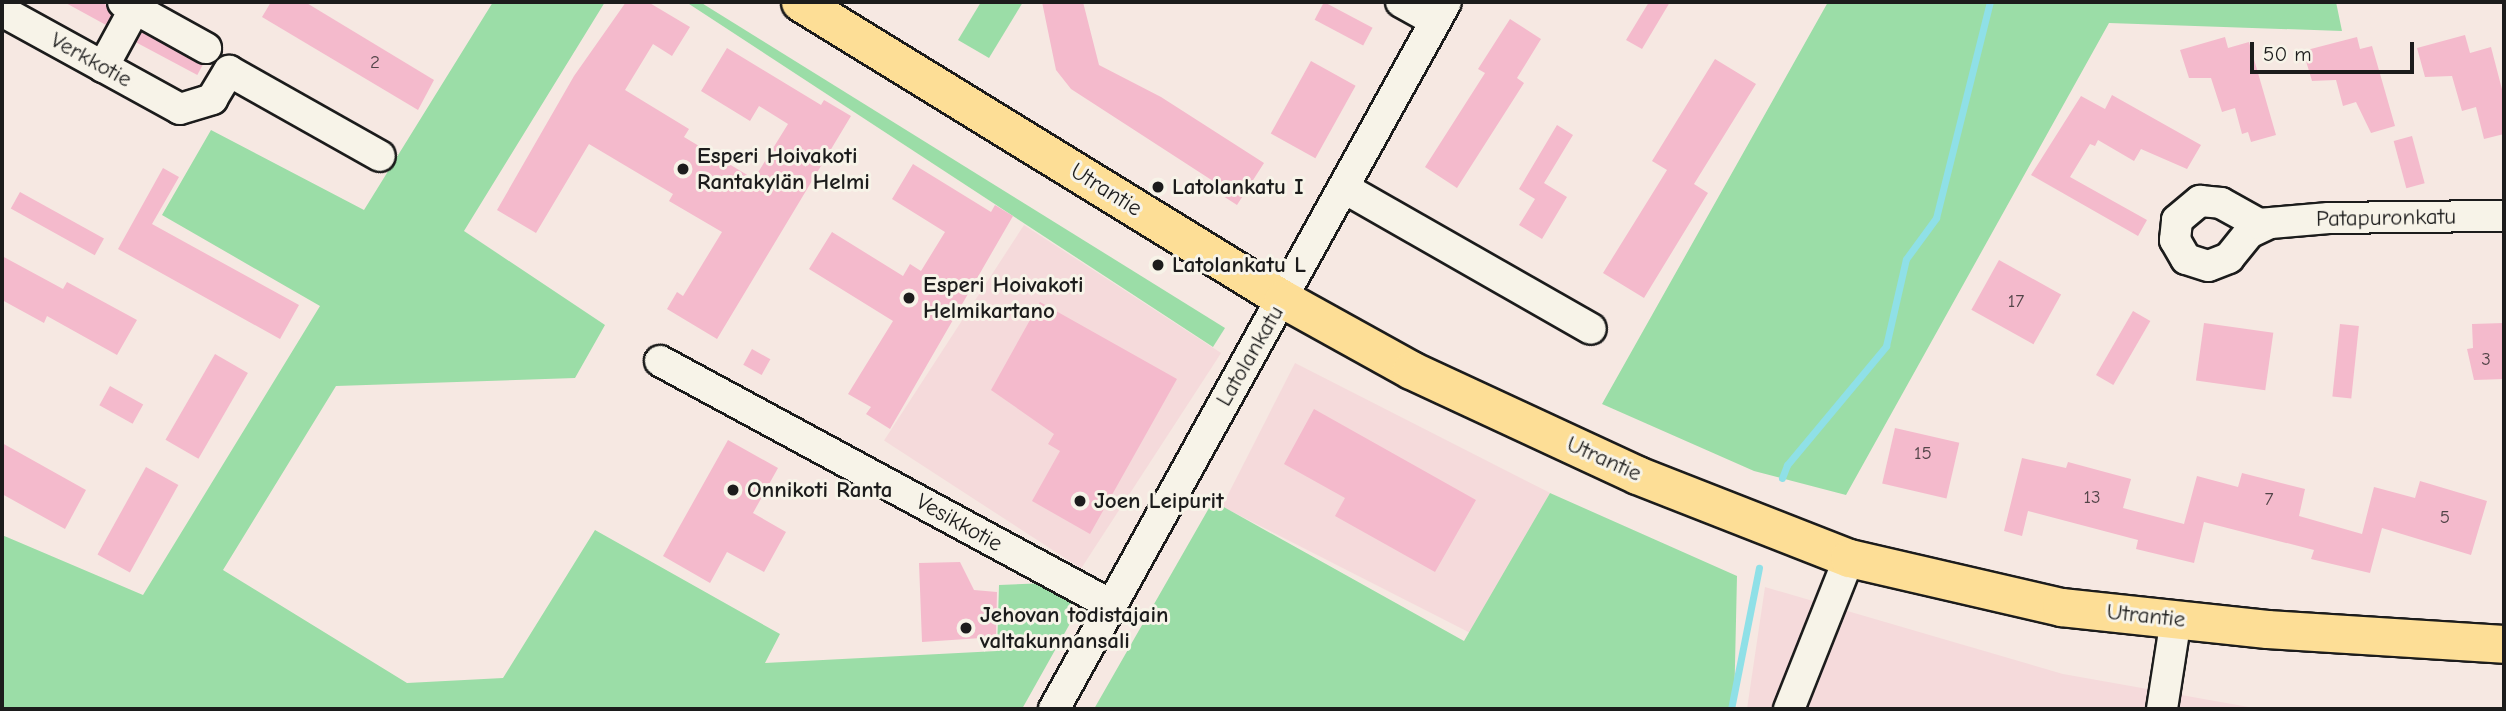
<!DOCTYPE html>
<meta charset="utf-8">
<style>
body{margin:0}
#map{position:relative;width:2506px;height:711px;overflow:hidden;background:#f6e8e2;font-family:"Comic Neue",sans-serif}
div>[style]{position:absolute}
.built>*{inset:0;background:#f5dadb;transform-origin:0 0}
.green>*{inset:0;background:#9bdda7}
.stream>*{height:7px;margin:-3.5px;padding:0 3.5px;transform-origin:3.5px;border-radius:3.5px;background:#8fe0e7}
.building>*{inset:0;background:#f4bacc;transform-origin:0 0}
.roads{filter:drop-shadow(2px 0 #1c1c1c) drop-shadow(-2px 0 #1c1c1c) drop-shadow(0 2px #1c1c1c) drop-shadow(0 -2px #1c1c1c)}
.minor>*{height:30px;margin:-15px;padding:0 15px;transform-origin:15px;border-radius:15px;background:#f7f3e8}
.major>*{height:37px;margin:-18.5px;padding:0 18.5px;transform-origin:18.5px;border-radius:18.5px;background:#fdde96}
.dots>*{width:19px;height:19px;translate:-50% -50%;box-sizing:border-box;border:4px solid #f7f3e8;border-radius:50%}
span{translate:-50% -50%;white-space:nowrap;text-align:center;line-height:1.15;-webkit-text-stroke:6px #f7f3e8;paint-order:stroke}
.number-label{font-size:19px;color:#524448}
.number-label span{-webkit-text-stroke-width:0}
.street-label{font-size:23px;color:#1c1c1c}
.poi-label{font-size:23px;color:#1c1c1c;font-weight:700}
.left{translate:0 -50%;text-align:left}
.frame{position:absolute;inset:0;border:4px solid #1c1c1c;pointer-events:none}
.scale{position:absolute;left:2250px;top:42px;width:164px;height:32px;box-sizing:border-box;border:4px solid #1c1c1c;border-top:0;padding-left:9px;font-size:21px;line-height:24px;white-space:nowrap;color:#1c1c1c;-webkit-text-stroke:5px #f7f3e8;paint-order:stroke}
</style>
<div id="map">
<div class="built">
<i style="left:1024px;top:225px;width:235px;height:257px;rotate:33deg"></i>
<i style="left:1295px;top:363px;width:286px;height:161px;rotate:27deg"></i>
<i style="clip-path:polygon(1765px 587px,2063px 674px,2260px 709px,1747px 709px)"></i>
</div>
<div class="green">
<i style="clip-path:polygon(493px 2px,605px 2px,464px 231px,605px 325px,575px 378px,336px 386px,223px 570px,407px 683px,503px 678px,595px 530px,780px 634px,765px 663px,997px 651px,999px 585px,1048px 583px,1064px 588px,1077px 611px,1022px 709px,2px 709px,2px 535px,143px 595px,320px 306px,162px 215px,211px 130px,364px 210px)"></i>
<i style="clip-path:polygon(686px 2px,700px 2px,1225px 328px,1213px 347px)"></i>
<i style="clip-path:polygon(981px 2px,1023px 2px,989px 58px,958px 40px)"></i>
<i style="clip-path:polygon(1828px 2px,2336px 2px,2342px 31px,2109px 23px,1846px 495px,1754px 471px,1602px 404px)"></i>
<i style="clip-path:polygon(1550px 493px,1737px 576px,1734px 709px,1094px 709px,1213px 501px,1464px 641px)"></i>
</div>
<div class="stream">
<i style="left:1782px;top:478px;width:14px;rotate:-69deg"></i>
<i style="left:1787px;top:465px;width:155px;rotate:-50.2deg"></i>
<i style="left:1886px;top:346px;width:89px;rotate:-77.1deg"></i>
<i style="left:1906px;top:259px;width:51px;rotate:-53.8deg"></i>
<i style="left:1936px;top:218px;width:223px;rotate:-76deg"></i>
<i style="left:1731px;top:709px;width:144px;rotate:-78.8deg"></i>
</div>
<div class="building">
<i style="clip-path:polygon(64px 2px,104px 2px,112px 15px,106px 25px)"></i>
<i style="clip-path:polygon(271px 2px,305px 2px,434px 80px,418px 110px,262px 17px)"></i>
<i style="clip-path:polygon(626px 2px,648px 2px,690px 27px,672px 56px,653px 44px,625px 90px,689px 129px,684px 137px,754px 179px,788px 124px,759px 106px,750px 121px,701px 91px,727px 48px,821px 105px,824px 100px,851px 116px,717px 339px,667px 309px,677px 292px,683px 296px,722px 232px,669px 201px,673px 194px,589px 144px,536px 233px,497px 210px,574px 76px)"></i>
<i style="clip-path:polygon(1042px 2px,1083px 2px,1099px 65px,1161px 97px,1264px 163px,1237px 205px,1209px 187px,1213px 181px,1071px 89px,1056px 70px)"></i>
<i style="left:1324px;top:2px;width:55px;height:20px;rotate:28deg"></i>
<i style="clip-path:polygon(1649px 2px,1670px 2px,1642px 49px,1626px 40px)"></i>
<i style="clip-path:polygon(1510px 19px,1541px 39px,1517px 78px,1524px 83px,1457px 188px,1425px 167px,1485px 73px,1478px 69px)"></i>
<i style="left:142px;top:32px;width:69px;height:12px;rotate:28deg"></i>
<i style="clip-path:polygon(2465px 35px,2470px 53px,2491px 47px,2504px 97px,2504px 134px,2484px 139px,2476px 107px,2462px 111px,2452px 76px,2425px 77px,2417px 48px)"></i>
<i style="clip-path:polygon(2225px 37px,2228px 48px,2249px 42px,2276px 135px,2251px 142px,2248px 132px,2242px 134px,2235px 108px,2222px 112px,2211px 78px,2189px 78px,2180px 50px)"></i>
<i style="clip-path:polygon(2357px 37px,2360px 49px,2372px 46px,2395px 126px,2371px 133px,2356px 102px,2343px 106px,2336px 80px,2312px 81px,2303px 51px)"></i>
<i style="clip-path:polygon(1715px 59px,1756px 84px,1694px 184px,1708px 193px,1644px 298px,1603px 273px,1667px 170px,1652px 161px)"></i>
<i style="left:1311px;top:61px;width:51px;height:83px;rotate:29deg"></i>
<i style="clip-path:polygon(2112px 95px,2201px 145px,2187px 169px,2141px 149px,2134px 161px,2098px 140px,2095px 146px,2090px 144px,2070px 177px,2147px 220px,2138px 236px,2031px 175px,2081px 96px,2105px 109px)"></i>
<i style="clip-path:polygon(1557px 125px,1573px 135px,1544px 183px,1567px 197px,1542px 239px,1519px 225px,1535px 199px,1519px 189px)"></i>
<i style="left:2412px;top:136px;width:49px;height:19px;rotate:75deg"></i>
<i style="clip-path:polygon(913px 164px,991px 212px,995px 205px,1013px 216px,890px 429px,866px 414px,871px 407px,848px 394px,893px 321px,809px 269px,832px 232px,903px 276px,910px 264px,921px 271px,945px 232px,892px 199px)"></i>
<i style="clip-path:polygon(163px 168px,179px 177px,152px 224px,299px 305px,280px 339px,118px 249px)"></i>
<i style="left:20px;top:192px;width:96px;height:19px;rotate:29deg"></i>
<i style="clip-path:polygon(2px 256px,63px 289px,67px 282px,137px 320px,117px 355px,47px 316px,44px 323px,2px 300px)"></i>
<i style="left:1999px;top:260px;width:71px;height:57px;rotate:29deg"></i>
<i style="clip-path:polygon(1040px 302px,1177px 379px,1090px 534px,1032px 501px,1060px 451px,1048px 444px,1054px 434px,991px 390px)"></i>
<i style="left:2133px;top:311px;width:20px;height:74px;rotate:30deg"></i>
<i style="left:2204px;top:323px;width:70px;height:58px;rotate:8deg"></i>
<i style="clip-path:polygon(2504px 323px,2504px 379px,2474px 380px,2467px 349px,2473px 348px,2472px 324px)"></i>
<i style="left:2340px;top:324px;width:19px;height:73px;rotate:6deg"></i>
<i style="left:752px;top:349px;width:21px;height:18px;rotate:29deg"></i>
<i style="left:215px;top:354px;width:38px;height:99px;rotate:30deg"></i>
<i style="left:110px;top:386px;width:38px;height:22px;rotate:29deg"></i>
<i style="clip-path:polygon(1314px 409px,1476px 500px,1435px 572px,1335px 516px,1345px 498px,1284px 464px)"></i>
<i style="left:1895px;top:428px;width:66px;height:57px;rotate:13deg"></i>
<i style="clip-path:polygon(728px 440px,778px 468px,753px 513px,786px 532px,764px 572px,727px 552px,710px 583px,663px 556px)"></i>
<i style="clip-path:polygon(2px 443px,86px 490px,65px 529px,2px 494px)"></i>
<i style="clip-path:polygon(2022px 458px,2066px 468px,2068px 462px,2131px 479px,2123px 508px,2184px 524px,2197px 476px,2238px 487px,2242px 473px,2305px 489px,2299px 516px,2362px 534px,2374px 487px,2415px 498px,2420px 481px,2487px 501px,2471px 555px,2382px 528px,2370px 573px,2311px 559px,2314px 550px,2204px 522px,2194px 563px,2136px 549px,2138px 540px,2028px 511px,2022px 536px,2004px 531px)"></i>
<i style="left:146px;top:467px;width:37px;height:100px;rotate:29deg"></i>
<i style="clip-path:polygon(960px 562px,974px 590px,997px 592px,996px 637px,922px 642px,919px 563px)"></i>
</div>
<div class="roads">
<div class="minor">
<i style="left:123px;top:2px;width:95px;rotate:29deg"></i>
<i style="left:1401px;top:2px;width:39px;rotate:29deg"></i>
<i style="left:2px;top:11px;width:203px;rotate:28.8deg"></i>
<i style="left:180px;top:109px;width:34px;rotate:-17deg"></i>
<i style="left:212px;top:99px;width:33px;rotate:-59deg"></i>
<i style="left:229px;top:71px;width:173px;rotate:29.4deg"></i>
<i style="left:103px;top:67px;width:67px;rotate:-61.5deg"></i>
<i style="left:1344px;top:188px;width:284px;rotate:29.7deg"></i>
<i style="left:2268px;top:224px;width:21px;rotate:155deg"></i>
<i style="left:2249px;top:233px;width:32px;rotate:129deg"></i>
<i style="left:2229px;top:258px;width:22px;rotate:159deg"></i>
<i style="left:2208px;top:266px;width:23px;rotate:-162deg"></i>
<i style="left:2186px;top:259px;width:22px;rotate:-120deg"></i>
<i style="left:2175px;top:240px;width:20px;rotate:-84deg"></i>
<i style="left:2177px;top:220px;width:30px;rotate:-40deg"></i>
<i style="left:2200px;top:201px;width:21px;rotate:5deg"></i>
<i style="left:2221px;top:203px;width:43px;rotate:28.9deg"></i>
<i style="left:2259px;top:224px;width:70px;rotate:-4.9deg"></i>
<i style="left:2329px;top:218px;width:175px;rotate:-0.7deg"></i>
<i style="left:660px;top:361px;width:513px;rotate:28.41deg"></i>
<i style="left:1054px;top:709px;width:808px;rotate:-60.99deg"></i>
<i style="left:1789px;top:709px;width:162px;rotate:-68.3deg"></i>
<i style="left:2162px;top:709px;width:91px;rotate:-81.2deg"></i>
</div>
<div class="major">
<i style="left:800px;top:2px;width:567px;rotate:31.59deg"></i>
<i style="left:1283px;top:299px;width:146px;rotate:29deg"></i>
<i style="left:1411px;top:370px;width:249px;rotate:24.9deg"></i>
<i style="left:1637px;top:475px;width:228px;rotate:21.4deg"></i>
<i style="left:1849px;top:558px;width:218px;rotate:13deg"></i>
<i style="left:2061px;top:607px;width:207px;rotate:6.1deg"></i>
<i style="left:2267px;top:629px;width:237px;rotate:3.6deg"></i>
</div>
</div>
<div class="dots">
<i style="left:683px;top:169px;background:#1c1c1c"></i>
<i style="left:1158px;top:187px;background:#1c1c1c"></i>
<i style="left:1158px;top:265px;background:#1c1c1c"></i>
<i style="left:909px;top:298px;background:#1c1c1c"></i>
<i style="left:733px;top:490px;background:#1c1c1c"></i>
<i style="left:1080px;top:501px;background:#1c1c1c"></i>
<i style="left:966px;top:628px;background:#1c1c1c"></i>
</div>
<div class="number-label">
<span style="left:375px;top:63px">2</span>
<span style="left:2016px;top:302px">17</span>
<span style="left:2486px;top:360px">3</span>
<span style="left:1923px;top:454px">15</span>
<span style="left:2092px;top:498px">13</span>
<span style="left:2269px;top:500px">7</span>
<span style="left:2445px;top:518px">5</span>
</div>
<div class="street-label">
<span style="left:91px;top:60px;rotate:29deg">Verkkotie</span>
<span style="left:1106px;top:190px;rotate:32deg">Utrantie</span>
<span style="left:2386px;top:218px;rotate:-1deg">Patapuronkatu</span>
<span style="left:1250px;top:356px;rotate:-60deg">Latolankatu</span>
<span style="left:1604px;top:459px;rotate:24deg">Utrantie</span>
<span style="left:959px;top:523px;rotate:29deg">Vesikkotie</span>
<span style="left:2146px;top:616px;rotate:6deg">Utrantie</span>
</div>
<div class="poi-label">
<span class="left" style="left:697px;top:169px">Esperi Hoivakoti<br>Rantakylän Helmi</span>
<span class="left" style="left:1172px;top:187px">Latolankatu I</span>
<span class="left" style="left:1172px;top:265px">Latolankatu L</span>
<span class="left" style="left:923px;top:298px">Esperi Hoivakoti<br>Helmikartano</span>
<span class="left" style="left:747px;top:490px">Onnikoti Ranta</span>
<span class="left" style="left:1094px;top:501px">Joen Leipurit</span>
<span class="left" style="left:980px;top:628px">Jehovan todistajain<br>valtakunnansali</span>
</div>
<div class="frame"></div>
<div class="scale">50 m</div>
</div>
